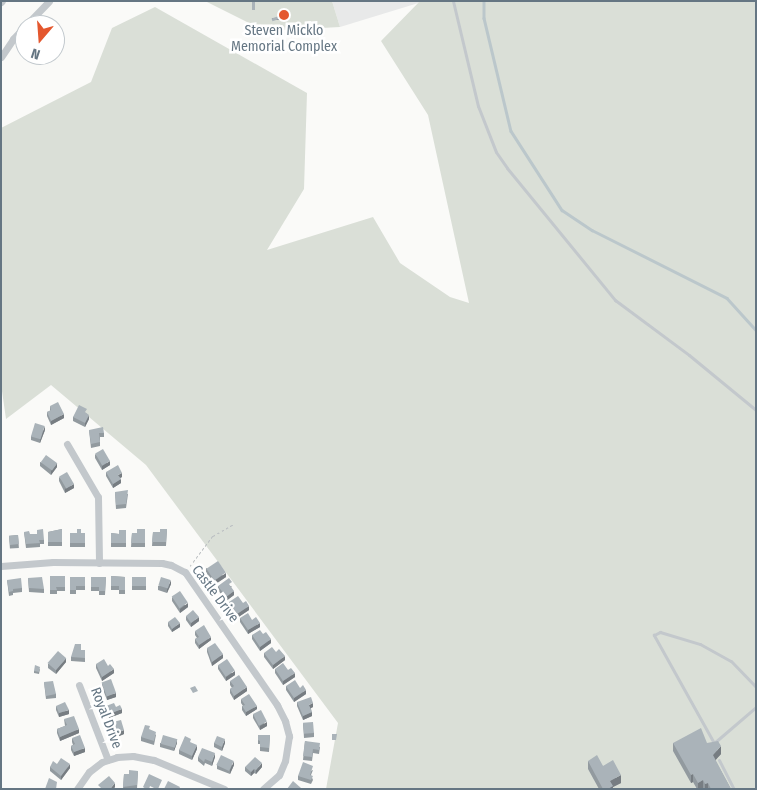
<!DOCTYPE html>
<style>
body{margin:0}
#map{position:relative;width:757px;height:790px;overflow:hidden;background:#fafaf8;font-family:"Fira Sans Condensed",sans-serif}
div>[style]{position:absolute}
.built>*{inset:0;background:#e8e9e9}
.green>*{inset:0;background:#dadfd7}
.stream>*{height:2.5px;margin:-1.25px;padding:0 1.25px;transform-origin:1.25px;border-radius:1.25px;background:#bbc7cb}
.path>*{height:1px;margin-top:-0.5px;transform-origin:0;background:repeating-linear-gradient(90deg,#bbbfc2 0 2.5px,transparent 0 5px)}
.service>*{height:3px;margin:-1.5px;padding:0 1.5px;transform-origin:1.5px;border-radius:1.5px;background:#c3c8cc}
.minor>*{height:7px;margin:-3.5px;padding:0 3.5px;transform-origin:3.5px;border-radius:3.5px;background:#c3c8cc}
.wall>*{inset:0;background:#929a9f;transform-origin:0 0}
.shaded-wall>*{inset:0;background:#777d82;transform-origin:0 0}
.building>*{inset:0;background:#aab3b9;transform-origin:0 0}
.dots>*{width:14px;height:14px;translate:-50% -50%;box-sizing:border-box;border:2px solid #fff;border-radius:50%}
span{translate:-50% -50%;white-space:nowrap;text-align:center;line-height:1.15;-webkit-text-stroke:5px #fff;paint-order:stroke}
.poi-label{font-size:14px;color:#657683}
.street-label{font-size:14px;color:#657683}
.frame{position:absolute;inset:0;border:2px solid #657683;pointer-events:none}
.north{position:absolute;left:15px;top:15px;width:50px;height:50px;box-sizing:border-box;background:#fff;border:1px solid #c1c8cd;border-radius:50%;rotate:198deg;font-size:14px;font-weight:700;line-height:20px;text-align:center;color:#657683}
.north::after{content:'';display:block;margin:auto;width:18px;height:22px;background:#e4572e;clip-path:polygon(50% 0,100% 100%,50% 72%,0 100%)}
</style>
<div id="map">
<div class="built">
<i style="clip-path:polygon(332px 1px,425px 1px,340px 27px)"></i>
</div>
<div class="green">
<i style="clip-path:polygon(205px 1px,332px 1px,340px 27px,265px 31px)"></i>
<i style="clip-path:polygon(420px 1px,756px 1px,756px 789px,326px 789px,338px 723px,146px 465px,51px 385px,6px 419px,1px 384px,1px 128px,91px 82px,112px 28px,155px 7px,307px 93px,304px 189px,267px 250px,373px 217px,400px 263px,450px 297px,469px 303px,428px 115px,381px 41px)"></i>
</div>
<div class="stream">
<i style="left:484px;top:1px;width:17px;rotate:90deg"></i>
<i style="left:484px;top:18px;width:116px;rotate:76.6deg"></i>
<i style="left:511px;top:131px;width:94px;rotate:57.2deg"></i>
<i style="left:562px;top:210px;width:36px;rotate:34deg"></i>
<i style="left:592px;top:230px;width:151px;rotate:26.7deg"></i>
<i style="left:727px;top:298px;width:43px;rotate:47.8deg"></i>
</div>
<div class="path">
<i style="left:190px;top:566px;width:38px;rotate:-53deg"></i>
<i style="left:213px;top:536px;width:24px;rotate:-30deg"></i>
</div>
<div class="service">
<i style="left:453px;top:1px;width:108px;rotate:76.6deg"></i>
<i style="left:478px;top:106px;width:49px;rotate:68.6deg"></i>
<i style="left:496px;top:152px;width:19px;rotate:55deg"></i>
<i style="left:507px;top:168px;width:171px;rotate:50.7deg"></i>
<i style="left:615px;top:300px;width:92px;rotate:36.6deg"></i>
<i style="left:689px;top:355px;width:87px;rotate:39.4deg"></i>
<i style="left:714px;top:743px;width:124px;rotate:-119.1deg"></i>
<i style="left:654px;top:635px;width:7px;rotate:-27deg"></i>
<i style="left:660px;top:632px;width:42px;rotate:16.7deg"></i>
<i style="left:700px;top:644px;width:35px;rotate:29deg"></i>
<i style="left:731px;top:661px;width:36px;rotate:46deg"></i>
<i style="left:714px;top:743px;width:55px;rotate:-40.6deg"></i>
<i style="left:719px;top:760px;width:33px;rotate:63deg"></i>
</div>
<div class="minor">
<i style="left:1px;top:2px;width:1px;rotate:-45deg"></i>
<i style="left:26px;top:25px;width:33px;rotate:-46deg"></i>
<i style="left:1px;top:57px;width:22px;rotate:-56deg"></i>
<i style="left:13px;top:39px;width:18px;rotate:-47deg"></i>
<i style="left:67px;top:444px;width:61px;rotate:59.7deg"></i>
<i style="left:98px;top:497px;width:66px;rotate:89.1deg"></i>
<i style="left:1px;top:566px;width:52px;rotate:-4.4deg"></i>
<i style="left:53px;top:562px;width:109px;rotate:0.5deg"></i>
<i style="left:162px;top:563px;width:9px;rotate:13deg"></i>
<i style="left:171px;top:565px;width:16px;rotate:27deg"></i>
<i style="left:185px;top:572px;width:162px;rotate:55.3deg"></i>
<i style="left:277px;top:705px;width:18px;rotate:63deg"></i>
<i style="left:285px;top:721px;width:16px;rotate:75deg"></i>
<i style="left:289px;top:736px;width:25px;rotate:99deg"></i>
<i style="left:285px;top:761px;width:15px;rotate:113deg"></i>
<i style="left:279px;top:775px;width:21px;rotate:139deg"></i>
<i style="left:79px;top:685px;width:80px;rotate:68.9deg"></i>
<i style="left:77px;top:789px;width:21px;rotate:-55deg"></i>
<i style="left:89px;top:772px;width:16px;rotate:-38deg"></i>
<i style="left:102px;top:762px;width:16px;rotate:-18deg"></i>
<i style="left:117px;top:757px;width:16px;rotate:-4deg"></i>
<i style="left:133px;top:756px;width:21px;rotate:11deg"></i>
<i style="left:154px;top:760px;width:76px;rotate:22.5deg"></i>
</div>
<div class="wall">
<i style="clip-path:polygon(50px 406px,64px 418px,51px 425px,47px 416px,47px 412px,50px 411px)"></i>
<i style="clip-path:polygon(86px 413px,89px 419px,85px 427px,73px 421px,73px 417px)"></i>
<i style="clip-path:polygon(45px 430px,40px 443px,31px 440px,31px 436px)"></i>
<i style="clip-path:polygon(89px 430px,104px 433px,104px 437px,100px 437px,100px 446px,91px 448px)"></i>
<i style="clip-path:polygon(95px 454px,110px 465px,102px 470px,95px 458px)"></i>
<i style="clip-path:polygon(40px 462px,57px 467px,51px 475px,40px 466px)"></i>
<i style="clip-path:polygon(106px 472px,122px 477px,120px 478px,121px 483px,113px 488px,106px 476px)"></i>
<i style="clip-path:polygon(59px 477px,74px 488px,65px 493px,59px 481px)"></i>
<i style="clip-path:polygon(115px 492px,128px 494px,126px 508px,116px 509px)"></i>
<i style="clip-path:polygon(62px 529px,62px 546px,48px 546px,48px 532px)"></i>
<i style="clip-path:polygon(145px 529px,145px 547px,131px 547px,132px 533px,137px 533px)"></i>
<i style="clip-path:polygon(167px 529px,166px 546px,152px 546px,153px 532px,160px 532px)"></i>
<i style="clip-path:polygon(126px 530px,126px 547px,111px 547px,111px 533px,119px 534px)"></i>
<i style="clip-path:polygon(24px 532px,44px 540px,44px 544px,40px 544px,40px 547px,26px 548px)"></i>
<i style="clip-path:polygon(70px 533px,81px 533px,85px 543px,85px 547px,70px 547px)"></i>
<i style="left:18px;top:535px;width:13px;height:9px;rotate:86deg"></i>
<i style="clip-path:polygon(206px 568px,226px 577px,214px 585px,206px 572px)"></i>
<i style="clip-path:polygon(50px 576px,65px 576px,65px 591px,57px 591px,57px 594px,50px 594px)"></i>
<i style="clip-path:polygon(111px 576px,125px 577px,125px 594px,119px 594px,119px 590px,111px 590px)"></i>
<i style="clip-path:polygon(70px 577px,85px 577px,85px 590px,76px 590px,76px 594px,70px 594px)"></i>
<i style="clip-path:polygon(91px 577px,106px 577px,105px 595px,99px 595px,99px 591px,91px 591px)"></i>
<i style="left:132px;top:577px;width:14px;height:13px"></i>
<i style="clip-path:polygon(28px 578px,44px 589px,44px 593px,29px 592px)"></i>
<i style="clip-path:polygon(7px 580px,22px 588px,22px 592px,13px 593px,13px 595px,9px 596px)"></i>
<i style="clip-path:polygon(171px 584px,167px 593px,158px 590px,158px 586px)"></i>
<i style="clip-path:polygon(218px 586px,232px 586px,231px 587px,234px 595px,226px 601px,218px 590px)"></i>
<i style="clip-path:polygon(172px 597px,188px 607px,180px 613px,172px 601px)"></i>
<i style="clip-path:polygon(229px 602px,243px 603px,249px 610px,237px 618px,229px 606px)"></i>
<i style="clip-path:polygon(186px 616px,199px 621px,191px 627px,186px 620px)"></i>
<i style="clip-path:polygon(240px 618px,252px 620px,260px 627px,248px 634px,240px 622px)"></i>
<i style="clip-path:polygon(168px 622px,180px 627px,172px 632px,168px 626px)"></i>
<i style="clip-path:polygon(195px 631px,211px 640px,199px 649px,195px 643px,195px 639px,197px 638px,195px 635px)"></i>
<i style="clip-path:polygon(263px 634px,271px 643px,260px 651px,252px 639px,252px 635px)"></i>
<i style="clip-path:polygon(207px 648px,223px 658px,212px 666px,207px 652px)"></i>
<i style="clip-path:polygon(81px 650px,85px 650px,85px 662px,71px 661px,71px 657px)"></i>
<i style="clip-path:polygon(276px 652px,285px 660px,273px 669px,264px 657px,264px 653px)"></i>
<i style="clip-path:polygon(66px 662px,56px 674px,48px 668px,48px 664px)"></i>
<i style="clip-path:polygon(96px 664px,114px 673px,102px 681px,96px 668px)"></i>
<i style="clip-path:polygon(218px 665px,235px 675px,226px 681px,218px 669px)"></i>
<i style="clip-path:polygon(40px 669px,39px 674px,34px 673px,34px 671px)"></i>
<i style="clip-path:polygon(275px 669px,288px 670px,295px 677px,283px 685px,275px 673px)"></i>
<i style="clip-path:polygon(230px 681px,247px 691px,234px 700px,230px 693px,230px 689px,232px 688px,230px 685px)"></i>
<i style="clip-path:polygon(44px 682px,56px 694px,56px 698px,46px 699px)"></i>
<i style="clip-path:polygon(102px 683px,116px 697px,107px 700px,102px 687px)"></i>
<i style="clip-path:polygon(286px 686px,300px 688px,306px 694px,294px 702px,286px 690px)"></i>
<i style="clip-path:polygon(241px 699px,257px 709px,246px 716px,242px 710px,242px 706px,243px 706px,241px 703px)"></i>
<i style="clip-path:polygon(297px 702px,313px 707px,311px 708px,312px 716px,303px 720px,297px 706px)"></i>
<i style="clip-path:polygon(56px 706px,69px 714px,59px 717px,56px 710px)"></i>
<i style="clip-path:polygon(106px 706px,116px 707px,122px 713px,109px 718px,106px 710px)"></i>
<i style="clip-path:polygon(253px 714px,267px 726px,260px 730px,253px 718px)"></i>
<i style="clip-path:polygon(64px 719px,79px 733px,60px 741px,57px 733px,57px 729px,65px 726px)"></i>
<i style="clip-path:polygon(113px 722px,124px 734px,117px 737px,113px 726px)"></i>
<i style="clip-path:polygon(303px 723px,314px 733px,314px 737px,304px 738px)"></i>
<i style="clip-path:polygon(150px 730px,156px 735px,154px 745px,141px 741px,141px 737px)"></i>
<i style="clip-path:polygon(258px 735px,270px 735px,269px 752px,260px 751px,260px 744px,258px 744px)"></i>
<i style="clip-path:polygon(72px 738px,85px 752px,74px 756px,71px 750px,71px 746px,73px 745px,72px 742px)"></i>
<i style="clip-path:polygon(305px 741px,320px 747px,319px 754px,313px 753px,312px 761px,303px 760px)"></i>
<i style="clip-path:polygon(160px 743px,177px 743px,174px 751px,160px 747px)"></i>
<i style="clip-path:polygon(191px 743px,197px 749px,192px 760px,179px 754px,179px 750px)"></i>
<i style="clip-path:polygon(214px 743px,225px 743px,222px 751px,214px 747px)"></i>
<i style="clip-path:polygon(673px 743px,707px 743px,721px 754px,715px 760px,731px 789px,697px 789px,693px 782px,691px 783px,673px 751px)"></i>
<i style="clip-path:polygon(198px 757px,215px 757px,212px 766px,205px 763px,204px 766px,198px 761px)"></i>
<i style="clip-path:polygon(588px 761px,603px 766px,621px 783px,613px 787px,613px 789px,599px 789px,588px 769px)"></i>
<i style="clip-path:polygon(57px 764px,70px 768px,61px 780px,50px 771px,50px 767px)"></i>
<i style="clip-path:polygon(217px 765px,234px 765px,230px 774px,217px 769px)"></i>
<i style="clip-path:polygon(245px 767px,262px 767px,256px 774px,254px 773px,251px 776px,245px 771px)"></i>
<i style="clip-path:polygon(313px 770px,311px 775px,313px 780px,311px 784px,298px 780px,298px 776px)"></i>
<i style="clip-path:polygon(138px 771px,137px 789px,123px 789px,124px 774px,129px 774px)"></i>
</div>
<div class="shaded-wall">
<i style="left:283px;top:18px;width:2px;height:11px;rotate:90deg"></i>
<i style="clip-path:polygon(64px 414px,64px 418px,51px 425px,51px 421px)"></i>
<i style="clip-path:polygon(89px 415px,89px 419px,85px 427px,85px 423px)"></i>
<i style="clip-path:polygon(45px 426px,45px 430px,40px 443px,40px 439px)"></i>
<i style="clip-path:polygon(110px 461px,110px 465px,102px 470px,102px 466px)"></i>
<i style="clip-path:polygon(57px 463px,57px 467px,51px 475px,51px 471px)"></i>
<i style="clip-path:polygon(122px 473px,122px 477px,118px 479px,118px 475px)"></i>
<i style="clip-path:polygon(121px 479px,121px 483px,113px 488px,113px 484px)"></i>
<i style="clip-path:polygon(74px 484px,74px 488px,65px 493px,65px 489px)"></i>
<i style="clip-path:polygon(226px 573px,226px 577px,214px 585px,214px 581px)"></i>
<i style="clip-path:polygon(171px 580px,171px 584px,167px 593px,167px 589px)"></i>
<i style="clip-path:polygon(234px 591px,234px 595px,226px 601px,226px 597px)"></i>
<i style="clip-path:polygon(188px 603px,188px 607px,180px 613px,180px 609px)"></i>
<i style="clip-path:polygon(249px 606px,249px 610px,237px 618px,237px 614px)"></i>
<i style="clip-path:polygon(199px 617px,199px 621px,191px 627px,191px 623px)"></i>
<i style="clip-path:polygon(180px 623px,180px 627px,172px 632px,172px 629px)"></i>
<i style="clip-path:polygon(260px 623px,260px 627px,248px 634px,248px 630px)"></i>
<i style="clip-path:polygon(211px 637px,211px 640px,199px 649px,199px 645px)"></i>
<i style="clip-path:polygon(271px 639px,271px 643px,260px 651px,260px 647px)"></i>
<i style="clip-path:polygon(223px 654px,223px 658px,212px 666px,212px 662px)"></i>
<i style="clip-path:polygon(285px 656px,285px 660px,273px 669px,273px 665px)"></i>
<i style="clip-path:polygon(66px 658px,66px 662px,56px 674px,56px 670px)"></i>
<i style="clip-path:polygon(114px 669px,114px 673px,102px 681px,102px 677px)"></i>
<i style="clip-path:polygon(235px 671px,235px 675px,226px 681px,226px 677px)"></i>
<i style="clip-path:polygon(295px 673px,295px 677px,283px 685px,283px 681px)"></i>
<i style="clip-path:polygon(247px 687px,247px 691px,234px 700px,234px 696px)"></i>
<i style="clip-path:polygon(306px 690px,306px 694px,294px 702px,294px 698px)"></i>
<i style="clip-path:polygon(116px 693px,116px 697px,107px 700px,107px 696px)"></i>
<i style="clip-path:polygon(313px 703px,313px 707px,309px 709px,309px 705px)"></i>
<i style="clip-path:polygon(257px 706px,257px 709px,246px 716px,246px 712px)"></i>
<i style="clip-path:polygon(122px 709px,122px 713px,109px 718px,109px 714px)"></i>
<i style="clip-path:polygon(69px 710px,69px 714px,59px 717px,59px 713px)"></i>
<i style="clip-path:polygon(312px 712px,312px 716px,303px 720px,303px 716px)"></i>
<i style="clip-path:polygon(267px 722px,267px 726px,260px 730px,260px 726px)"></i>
<i style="clip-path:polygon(79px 729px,79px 733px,60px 741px,60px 737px)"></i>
<i style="clip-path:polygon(124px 730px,124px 734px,117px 737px,117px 733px)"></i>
<i style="clip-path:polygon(177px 739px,177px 743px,174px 751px,174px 747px)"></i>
<i style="clip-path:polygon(225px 739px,225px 743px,222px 751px,222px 747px)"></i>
<i style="clip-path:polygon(197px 745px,197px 749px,192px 760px,192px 756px)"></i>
<i style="clip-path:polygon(721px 746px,721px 754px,713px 763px,713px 755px)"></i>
<i style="clip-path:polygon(85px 748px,85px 752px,74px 756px,74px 752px)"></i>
<i style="clip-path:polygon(215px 753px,215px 757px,212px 766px,212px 762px)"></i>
<i style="clip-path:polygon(234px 761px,234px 765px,230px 774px,230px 770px)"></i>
<i style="clip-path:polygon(262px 763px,262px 767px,256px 774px,256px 770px)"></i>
<i style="clip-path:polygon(70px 764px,70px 768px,61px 780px,61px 776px)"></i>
<i style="clip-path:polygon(254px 769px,254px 773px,251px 776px,251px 772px)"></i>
<i style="clip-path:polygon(693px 774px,693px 782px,691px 783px,691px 775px)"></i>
<i style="clip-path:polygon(621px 775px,621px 783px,613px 787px,613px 789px,608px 789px,610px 781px)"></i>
<i style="clip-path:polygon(703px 780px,703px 788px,698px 789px,698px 783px)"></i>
<i style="clip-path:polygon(115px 783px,115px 787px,114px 789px,110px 789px)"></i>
<i style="clip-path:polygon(708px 783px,708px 789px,705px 789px,705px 784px)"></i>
</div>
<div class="building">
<i style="left:252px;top:1px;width:3px;height:9px"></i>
<i style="left:282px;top:15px;width:3px;height:11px;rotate:72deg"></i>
<i style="clip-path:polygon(58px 402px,64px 414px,51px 421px,47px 412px,51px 410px,50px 406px)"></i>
<i style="clip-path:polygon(79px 405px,87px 409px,85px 412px,89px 415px,85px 423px,73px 417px)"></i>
<i style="left:35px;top:423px;width:10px;height:14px;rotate:17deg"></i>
<i style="clip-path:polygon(103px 427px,104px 433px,99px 433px,100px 442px,91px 444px,89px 430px)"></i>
<i style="left:103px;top:449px;width:14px;height:9px;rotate:60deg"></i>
<i style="left:46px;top:455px;width:14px;height:9px;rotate:36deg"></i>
<i style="clip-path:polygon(118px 465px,122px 473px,118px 475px,121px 479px,113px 484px,106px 472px)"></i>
<i style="left:67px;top:472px;width:14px;height:9px;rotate:60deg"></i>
<i style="clip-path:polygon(128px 490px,126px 504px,116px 505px,115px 492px)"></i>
<i style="clip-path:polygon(43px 529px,44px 540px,39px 540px,40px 543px,26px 544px,24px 532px,29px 531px,30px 534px,37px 534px,37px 530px)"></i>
<i style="clip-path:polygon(62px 529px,62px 542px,48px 542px,48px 532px)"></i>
<i style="clip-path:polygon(77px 529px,81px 529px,81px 533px,85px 533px,85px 543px,70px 543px,70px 533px,77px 533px)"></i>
<i style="clip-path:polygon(137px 529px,145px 529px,145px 543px,131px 543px,132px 533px,137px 533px)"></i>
<i style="clip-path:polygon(160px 529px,167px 529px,166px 542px,152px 542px,153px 532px,160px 532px)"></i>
<i style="clip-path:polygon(119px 530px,126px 530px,126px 543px,111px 543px,111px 533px,119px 534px)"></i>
<i style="left:18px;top:535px;width:9px;height:9px;rotate:84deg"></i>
<i style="left:218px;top:561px;width:14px;height:14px;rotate:56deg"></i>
<i style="clip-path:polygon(50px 576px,65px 576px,65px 587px,56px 587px,57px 590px,50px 590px)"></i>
<i style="clip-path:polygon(111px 576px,125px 577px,125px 590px,119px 590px,119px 586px,111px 586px)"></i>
<i style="clip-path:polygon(42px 577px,44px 589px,29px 588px,28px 578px)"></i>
<i style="clip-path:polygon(70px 577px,85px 577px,85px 586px,76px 586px,76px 590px,70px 590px)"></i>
<i style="clip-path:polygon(91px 577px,106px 577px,105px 591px,99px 591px,99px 587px,91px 587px)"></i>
<i style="left:132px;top:577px;width:14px;height:9px"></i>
<i style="left:161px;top:577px;width:10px;height:9px;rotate:17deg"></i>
<i style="clip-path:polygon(21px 578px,22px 588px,13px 589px,13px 591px,9px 592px,7px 580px)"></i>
<i style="clip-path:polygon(229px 578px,232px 582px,229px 584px,234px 591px,226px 597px,218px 586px)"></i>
<i style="left:180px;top:591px;width:14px;height:10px;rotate:56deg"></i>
<i style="clip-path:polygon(238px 596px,243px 603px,246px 601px,249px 606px,237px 614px,229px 602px)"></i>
<i style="clip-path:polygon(193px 610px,199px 617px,191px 623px,186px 616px)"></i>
<i style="clip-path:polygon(248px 613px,252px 620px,256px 617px,260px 623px,248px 630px,240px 618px)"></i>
<i style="clip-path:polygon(175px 617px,180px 623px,172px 629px,168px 622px)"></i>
<i style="clip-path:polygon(204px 625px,211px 637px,199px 645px,195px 639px,199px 637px,195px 631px)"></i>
<i style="clip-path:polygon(260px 630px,263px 634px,266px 632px,271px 639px,260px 647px,252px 635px)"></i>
<i style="clip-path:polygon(215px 643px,223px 654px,212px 662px,207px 648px)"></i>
<i style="clip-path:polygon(75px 644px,81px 644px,81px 650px,85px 650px,85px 658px,71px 657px)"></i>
<i style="clip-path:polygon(272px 647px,276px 652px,279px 649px,285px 656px,273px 665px,264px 653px)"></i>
<i style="left:58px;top:651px;width:11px;height:16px;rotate:41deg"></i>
<i style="clip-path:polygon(104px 659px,108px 666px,110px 664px,114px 669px,102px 677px,96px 664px)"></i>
<i style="left:227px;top:659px;width:14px;height:11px;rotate:56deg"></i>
<i style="clip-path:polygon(283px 663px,288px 670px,291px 668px,295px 673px,283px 681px,275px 669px)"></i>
<i style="clip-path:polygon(35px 665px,40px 667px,39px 672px,34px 671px)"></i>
<i style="clip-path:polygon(239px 675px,247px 687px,234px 696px,230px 689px,234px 686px,230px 681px)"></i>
<i style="left:111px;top:679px;width:15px;height:10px;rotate:70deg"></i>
<i style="clip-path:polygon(295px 680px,300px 688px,303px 685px,306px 690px,294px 698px,286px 686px)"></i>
<i style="clip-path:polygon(53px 681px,56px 694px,46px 696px,44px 682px)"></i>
<i style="clip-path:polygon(195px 686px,198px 691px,193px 693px,190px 688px)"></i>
<i style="clip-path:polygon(249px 694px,257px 706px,246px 712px,242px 706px,245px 705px,241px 699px)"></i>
<i style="clip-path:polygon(311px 697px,313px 703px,309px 705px,312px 712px,303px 716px,297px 702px)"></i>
<i style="clip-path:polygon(65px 702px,69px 710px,59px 713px,56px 706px)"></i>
<i style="clip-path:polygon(114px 703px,116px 707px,120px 705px,122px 709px,109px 714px,106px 706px)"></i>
<i style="left:261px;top:710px;width:13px;height:9px;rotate:63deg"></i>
<i style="clip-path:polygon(74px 716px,79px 729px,60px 737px,57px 729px,67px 725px,64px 719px)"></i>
<i style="clip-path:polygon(121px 720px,124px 730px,117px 733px,113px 722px)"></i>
<i style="left:313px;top:722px;width:11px;height:10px;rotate:85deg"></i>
<i style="clip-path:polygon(145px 725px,150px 726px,149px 729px,156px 732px,154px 741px,141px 737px)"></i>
<i style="clip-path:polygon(701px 728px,707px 743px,718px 741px,721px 746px,713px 755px,731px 789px,711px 789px,708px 783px,705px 784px,703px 780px,698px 783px,693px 774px,691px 775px,673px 743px)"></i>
<i style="clip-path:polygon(332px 734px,337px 734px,336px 740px,332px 740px)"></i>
<i style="clip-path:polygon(80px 735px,85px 748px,74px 752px,71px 746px,75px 744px,72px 738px)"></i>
<i style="left:163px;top:735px;width:15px;height:9px;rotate:16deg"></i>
<i style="clip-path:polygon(258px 735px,270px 735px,269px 748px,260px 747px,260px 741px,258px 740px)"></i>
<i style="clip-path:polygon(185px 736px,191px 739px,190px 742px,197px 745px,192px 756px,179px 750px)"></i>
<i style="clip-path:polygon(217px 736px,225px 739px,222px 747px,214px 743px)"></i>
<i style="clip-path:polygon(305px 741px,320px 743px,319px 750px,313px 749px,312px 757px,303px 756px)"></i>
<i style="clip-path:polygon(202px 748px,215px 753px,212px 762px,205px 759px,204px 762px,198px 757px)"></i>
<i style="left:221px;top:755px;width:14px;height:11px;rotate:25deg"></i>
<i style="clip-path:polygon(597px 755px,603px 766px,613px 760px,621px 775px,610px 781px,613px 786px,608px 789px,603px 789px,588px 761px)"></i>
<i style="clip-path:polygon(255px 757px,262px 763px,256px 770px,254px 769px,251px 772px,245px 767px)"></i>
<i style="clip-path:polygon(61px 758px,70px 764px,61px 776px,50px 767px,53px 761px,57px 764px)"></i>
<i style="clip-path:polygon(303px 762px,313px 766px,310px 775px,313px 776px,311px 780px,298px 776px)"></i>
<i style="clip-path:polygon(129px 770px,138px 771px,137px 785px,123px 787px,124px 774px,129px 774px)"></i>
<i style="clip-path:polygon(149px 774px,162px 780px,158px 789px,156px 789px,150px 786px,149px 789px,146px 789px,143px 787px)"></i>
<i style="clip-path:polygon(109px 776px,115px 783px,110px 789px,102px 789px,98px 785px)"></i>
<i style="clip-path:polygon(49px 778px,57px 782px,56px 789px,45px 789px)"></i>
<i style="clip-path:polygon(168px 781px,180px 787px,179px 789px,164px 789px)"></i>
<i style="clip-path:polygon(293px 781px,301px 788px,300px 789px,287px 789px)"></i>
</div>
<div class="dots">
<i style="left:284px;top:15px;background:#e4572e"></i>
</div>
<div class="poi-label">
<span style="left:284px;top:39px">Steven Micklo<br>Memorial Complex</span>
</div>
<div class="street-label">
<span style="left:215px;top:594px;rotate:53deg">Castle Drive</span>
<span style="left:106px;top:718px;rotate:69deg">Royal Drive</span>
</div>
<div class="frame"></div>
<div class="north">N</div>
</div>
